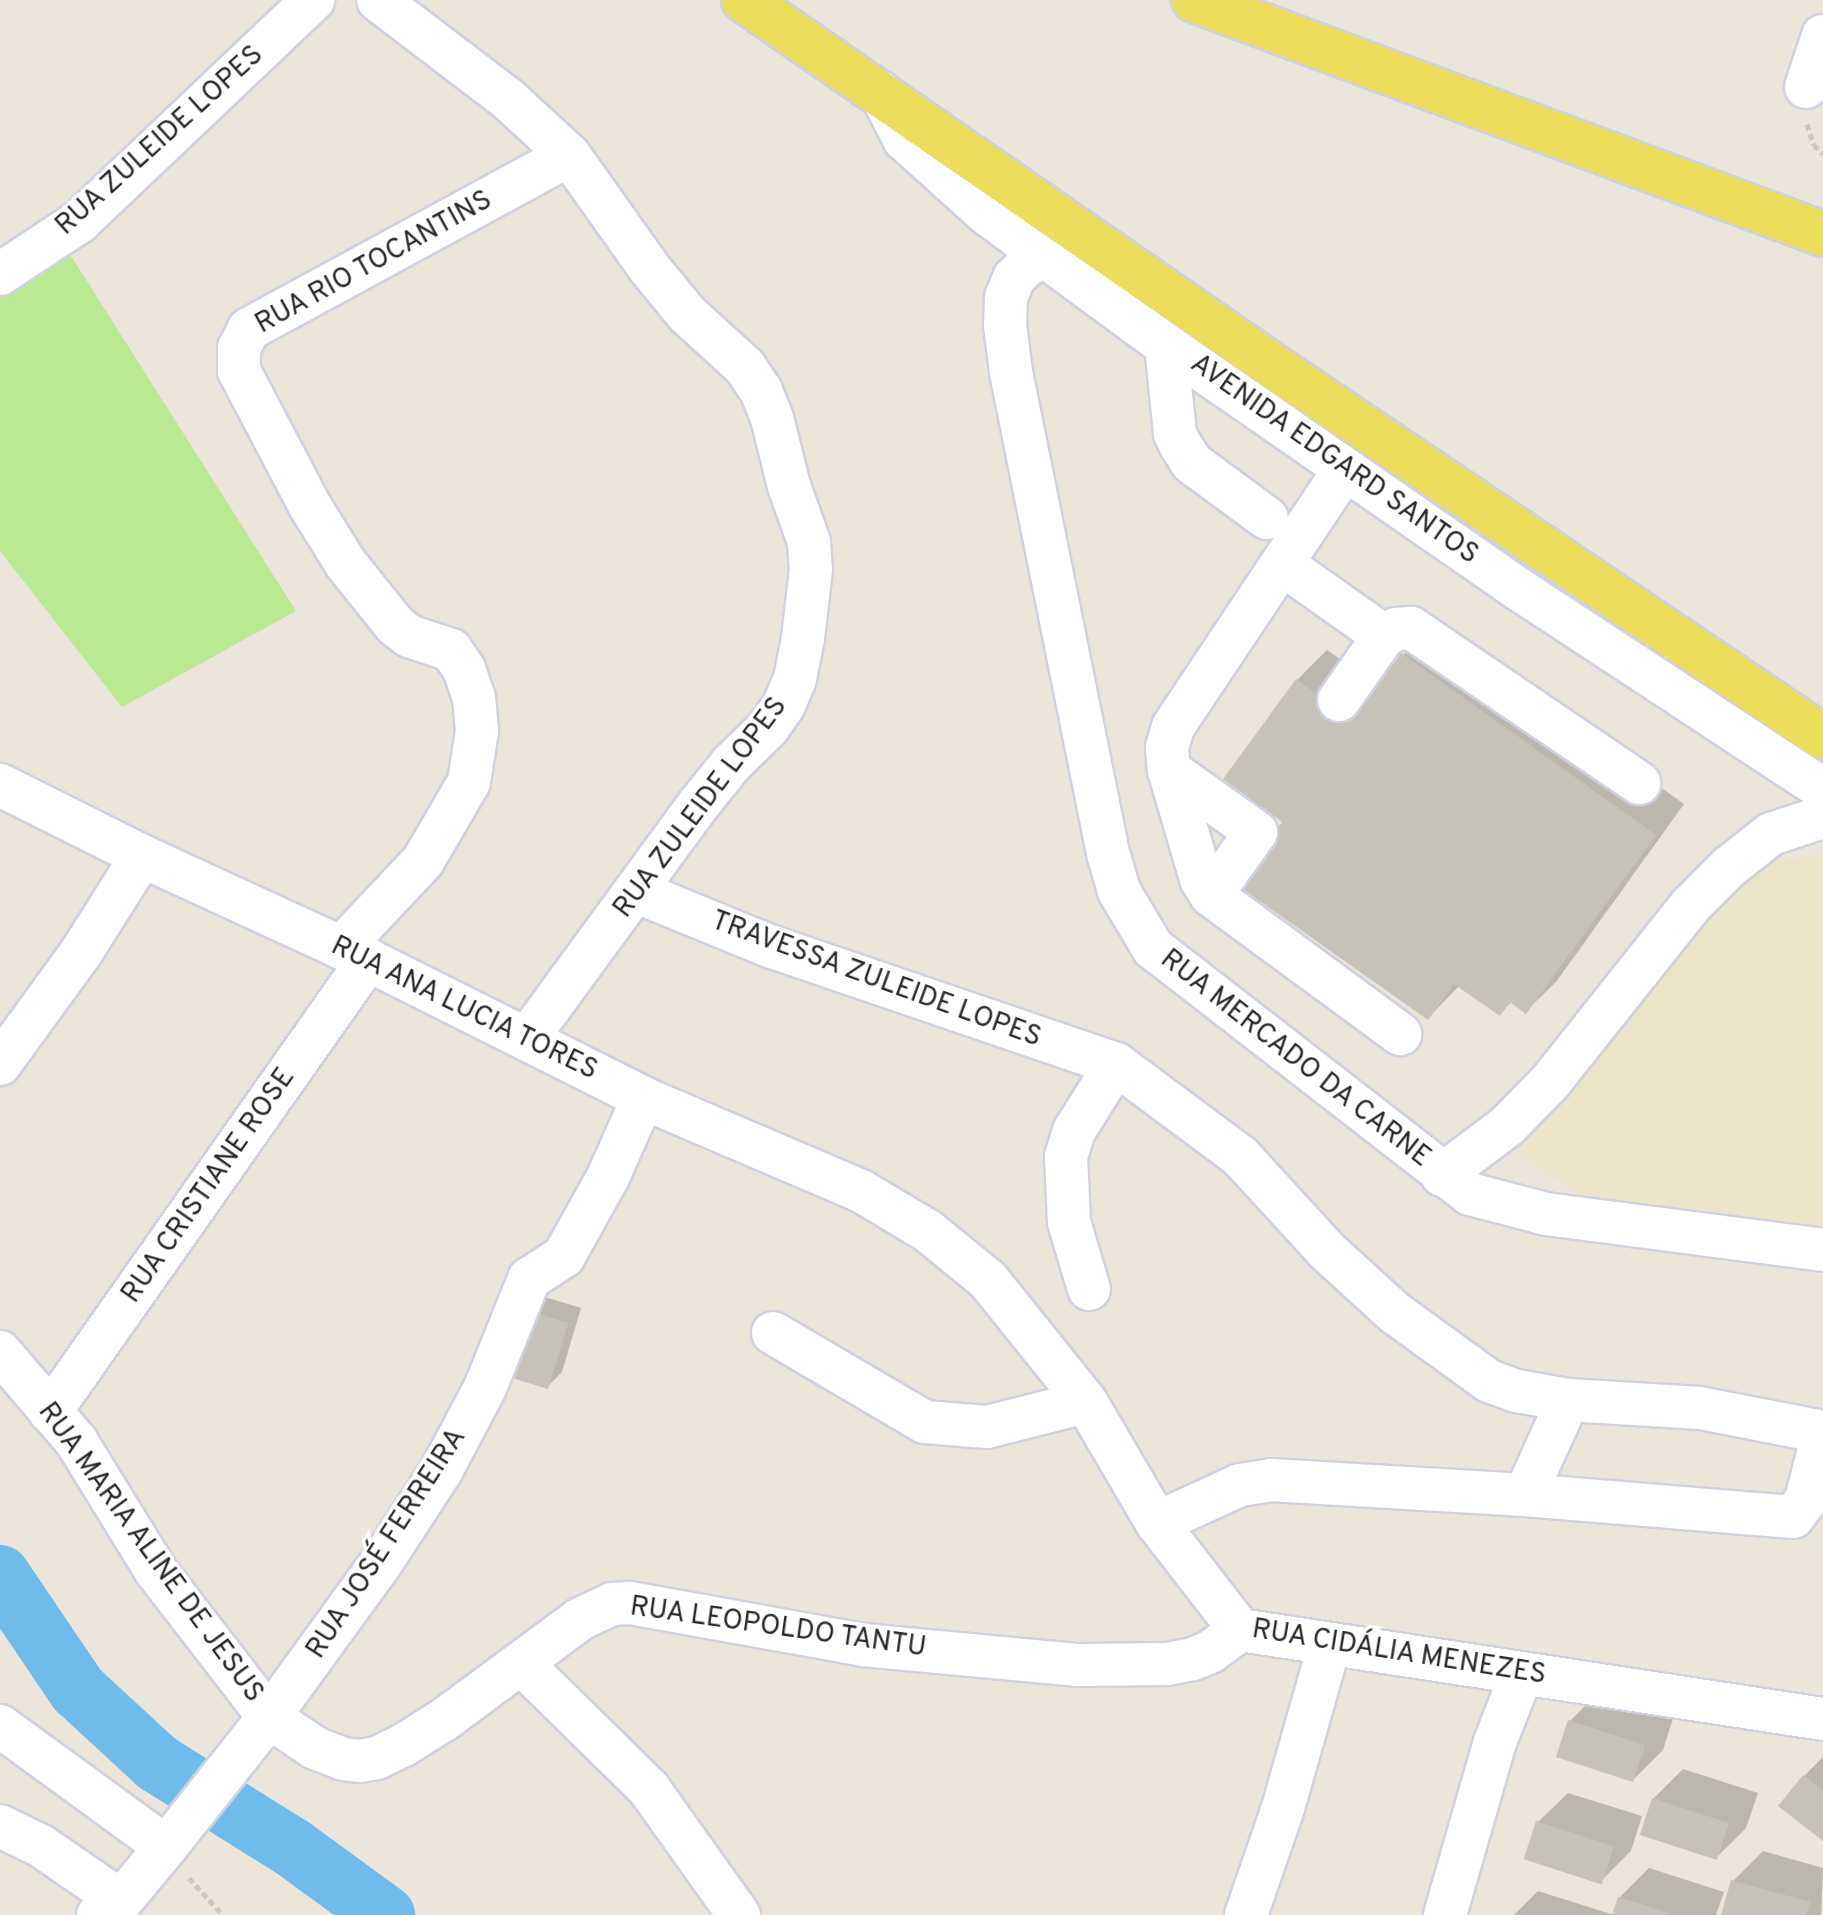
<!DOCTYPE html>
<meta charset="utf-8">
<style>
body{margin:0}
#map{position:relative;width:1823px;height:1915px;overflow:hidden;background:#ebe5da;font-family:Overpass,sans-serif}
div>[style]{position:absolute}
.education>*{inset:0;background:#ece5c9}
.pitch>*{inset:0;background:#bae893}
.shadow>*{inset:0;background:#0003}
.river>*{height:60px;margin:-30px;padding:0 30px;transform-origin:30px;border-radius:30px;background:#6ebbec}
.building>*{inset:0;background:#c6c2ba;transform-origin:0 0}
.path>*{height:5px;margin-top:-2.5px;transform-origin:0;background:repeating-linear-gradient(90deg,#c7c7c7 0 6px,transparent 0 10px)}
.roads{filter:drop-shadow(2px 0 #cfd1e1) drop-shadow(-2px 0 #cfd1e1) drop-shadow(0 2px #cfd1e1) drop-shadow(0 -2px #cfd1e1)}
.minor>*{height:42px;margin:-21px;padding:0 21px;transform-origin:21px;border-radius:21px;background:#fff}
.major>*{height:44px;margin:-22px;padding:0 22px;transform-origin:22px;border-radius:22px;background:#eddd5c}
span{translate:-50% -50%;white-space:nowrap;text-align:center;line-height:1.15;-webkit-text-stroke:7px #fff;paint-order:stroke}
.street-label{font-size:28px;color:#282828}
</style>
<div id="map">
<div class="education">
<i style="clip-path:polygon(1823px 857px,1823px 1246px,1627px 1226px,1517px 1154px,1526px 1130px,1690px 916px,1762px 861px)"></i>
</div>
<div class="pitch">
<i style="clip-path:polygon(71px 256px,296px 611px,122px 707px,0 551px,0 297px)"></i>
</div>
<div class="shadow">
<i style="clip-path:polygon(1433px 625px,1684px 804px,1556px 982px,1526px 1011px,1512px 1001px,1500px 1014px,1460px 985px,1428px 1018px,1285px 822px,1297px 680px,1327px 650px,1379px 687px,1403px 655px)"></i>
<i style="clip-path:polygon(545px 1297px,581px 1308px,562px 1372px,547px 1387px,530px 1312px)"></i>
<i style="clip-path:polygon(1600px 1691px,1674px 1715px,1663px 1750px,1633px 1780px,1570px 1721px)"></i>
<i style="clip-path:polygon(1823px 1757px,1823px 1838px,1804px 1776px)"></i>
<i style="clip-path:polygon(1683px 1769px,1758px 1793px,1746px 1828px,1716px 1858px,1653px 1799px)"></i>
<i style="clip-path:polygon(1568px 1793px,1642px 1816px,1631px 1851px,1601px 1881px,1538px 1822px)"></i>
<i style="clip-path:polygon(1763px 1851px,1823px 1868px,1821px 1915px,1724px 1915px,1733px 1881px)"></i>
<i style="clip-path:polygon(1649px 1868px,1724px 1892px,1716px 1915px,1614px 1915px,1619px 1898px)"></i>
<i style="clip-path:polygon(1538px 1891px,1614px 1915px,1514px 1915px)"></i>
</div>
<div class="river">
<i style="left:0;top:1575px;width:139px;rotate:55.9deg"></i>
<i style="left:78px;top:1690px;width:108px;rotate:42.7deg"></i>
<i style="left:157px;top:1763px;width:160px;rotate:32deg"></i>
<i style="left:293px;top:1848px;width:114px;rotate:36.1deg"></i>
</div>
<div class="building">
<i style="clip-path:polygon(1401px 653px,1656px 835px,1526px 1014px,1510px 1002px,1500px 1016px,1454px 984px,1428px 1020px,1237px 885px,1282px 822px,1223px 779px,1296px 679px,1353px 720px)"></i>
<i style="left:529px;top:1311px;width:41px;height:69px;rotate:17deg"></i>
<i style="left:1568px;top:1720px;width:81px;height:39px;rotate:18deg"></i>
<i style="clip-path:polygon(1803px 1775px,1823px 1790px,1823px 1841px,1778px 1806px)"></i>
<i style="left:1652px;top:1798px;width:81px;height:39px;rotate:18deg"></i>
<i style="left:1536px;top:1821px;width:82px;height:40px;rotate:18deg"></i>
<i style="clip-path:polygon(1731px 1880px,1810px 1902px,1806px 1915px,1721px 1915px)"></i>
<i style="clip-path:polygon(1618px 1897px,1673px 1914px,1673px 1915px,1612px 1915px)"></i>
</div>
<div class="path">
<i style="left:1807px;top:124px;width:22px;rotate:72deg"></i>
<i style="left:1814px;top:145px;width:13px;rotate:45deg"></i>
<i style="left:189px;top:1878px;width:50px;rotate:47.4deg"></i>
</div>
<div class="roads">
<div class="minor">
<i style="left:378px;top:0;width:163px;rotate:37.3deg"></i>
<i style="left:508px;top:99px;width:83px;rotate:42.6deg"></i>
<i style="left:569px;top:155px;width:140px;rotate:54.6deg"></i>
<i style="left:650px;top:269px;width:58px;rotate:50.6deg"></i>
<i style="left:687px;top:314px;width:79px;rotate:42.4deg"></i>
<i style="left:745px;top:367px;width:29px;rotate:56deg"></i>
<i style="left:761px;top:391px;width:29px;rotate:68deg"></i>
<i style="left:772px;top:418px;width:70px;rotate:76deg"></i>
<i style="left:789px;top:486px;width:59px;rotate:70.3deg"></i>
<i style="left:809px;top:542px;width:27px;rotate:86deg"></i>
<i style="left:811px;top:569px;width:69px;rotate:96.6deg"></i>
<i style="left:803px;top:638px;width:42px;rotate:101deg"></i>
<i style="left:795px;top:679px;width:28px;rotate:113deg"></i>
<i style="left:784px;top:705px;width:28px;rotate:125deg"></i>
<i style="left:768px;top:728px;width:52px;rotate:135.8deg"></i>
<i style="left:731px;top:764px;width:53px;rotate:128.8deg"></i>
<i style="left:698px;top:805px;width:290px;rotate:126.2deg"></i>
<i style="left:1806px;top:87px;width:54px;rotate:-71.6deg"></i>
<i style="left:880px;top:92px;width:53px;rotate:62.9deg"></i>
<i style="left:904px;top:139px;width:110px;rotate:42.1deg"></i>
<i style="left:986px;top:213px;width:223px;rotate:36.3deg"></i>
<i style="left:1166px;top:345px;width:427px;rotate:34.7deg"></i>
<i style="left:1517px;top:588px;width:366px;rotate:33.3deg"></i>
<i style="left:1046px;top:255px;width:21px;rotate:152deg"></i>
<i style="left:1027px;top:265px;width:18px;rotate:135deg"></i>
<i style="left:1014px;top:278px;width:22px;rotate:112deg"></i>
<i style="left:1006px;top:298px;width:27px;rotate:92deg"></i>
<i style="left:1005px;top:325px;width:47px;rotate:82.7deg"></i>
<i style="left:1011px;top:372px;width:494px;rotate:78.6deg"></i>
<i style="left:1109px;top:856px;width:36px;rotate:74deg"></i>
<i style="left:1119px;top:891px;width:66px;rotate:59.2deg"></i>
<i style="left:1153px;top:948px;width:401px;rotate:37.8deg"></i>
<i style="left:1470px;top:1194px;width:79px;rotate:14.7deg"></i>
<i style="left:1546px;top:1214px;width:279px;rotate:7.4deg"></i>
<i style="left:0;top:274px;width:95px;rotate:-33.4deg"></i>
<i style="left:79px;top:222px;width:323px;rotate:-43.5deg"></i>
<i style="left:1166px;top:345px;width:89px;rotate:84.2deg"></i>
<i style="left:1175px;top:434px;width:13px;rotate:63deg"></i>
<i style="left:1181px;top:446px;width:20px;rotate:57deg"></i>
<i style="left:1192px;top:463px;width:93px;rotate:36.3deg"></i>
<i style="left:1345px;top:469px;width:310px;rotate:123.7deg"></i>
<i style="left:1173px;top:727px;width:22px;rotate:106deg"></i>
<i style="left:1167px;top:748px;width:22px;rotate:85deg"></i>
<i style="left:1169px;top:770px;width:114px;rotate:73.6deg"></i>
<i style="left:1201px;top:879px;width:19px;rotate:58deg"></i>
<i style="left:1211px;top:895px;width:235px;rotate:36.3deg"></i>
<i style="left:1282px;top:564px;width:125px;rotate:35.2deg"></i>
<i style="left:1339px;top:700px;width:78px;rotate:-54.9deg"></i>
<i style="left:1384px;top:636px;width:14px;rotate:-30deg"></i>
<i style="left:1396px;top:629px;width:15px;rotate:-4deg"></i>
<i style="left:1411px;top:628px;width:276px;rotate:34.2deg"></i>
<i style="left:1169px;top:770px;width:107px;rotate:35.5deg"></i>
<i style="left:1256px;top:832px;width:77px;rotate:125.5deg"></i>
<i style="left:0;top:785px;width:159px;rotate:26.6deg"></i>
<i style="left:142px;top:856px;width:249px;rotate:24.7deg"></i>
<i style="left:368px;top:960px;width:308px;rotate:26.6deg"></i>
<i style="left:643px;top:1098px;width:237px;rotate:23.1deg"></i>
<i style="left:861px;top:1191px;width:78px;rotate:30.8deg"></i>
<i style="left:928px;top:1231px;width:77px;rotate:39.2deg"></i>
<i style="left:988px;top:1280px;width:156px;rotate:51.2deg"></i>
<i style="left:1086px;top:1402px;width:140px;rotate:59.6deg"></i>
<i style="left:1157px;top:1523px;width:135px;rotate:52.2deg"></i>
<i style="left:1240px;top:1630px;width:590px;rotate:8.68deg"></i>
<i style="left:637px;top:892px;width:146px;rotate:22.2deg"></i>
<i style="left:772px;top:947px;width:363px;rotate:18.8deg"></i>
<i style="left:1116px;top:1064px;width:154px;rotate:36.6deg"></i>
<i style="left:1240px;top:1156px;width:129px;rotate:47.5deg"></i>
<i style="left:1327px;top:1251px;width:92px;rotate:42.4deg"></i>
<i style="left:1395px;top:1313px;width:116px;rotate:35.9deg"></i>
<i style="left:1489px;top:1381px;width:30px;rotate:20deg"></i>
<i style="left:1517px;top:1391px;width:52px;rotate:10deg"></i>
<i style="left:1568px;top:1400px;width:132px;rotate:3.5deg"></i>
<i style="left:1700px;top:1408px;width:125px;rotate:11deg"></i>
<i style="left:341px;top:948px;width:120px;rotate:-46.7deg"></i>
<i style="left:423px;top:861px;width:91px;rotate:-59.8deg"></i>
<i style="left:469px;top:782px;width:52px;rotate:-81.1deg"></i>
<i style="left:477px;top:731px;width:33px;rotate:-95deg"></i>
<i style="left:474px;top:698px;width:31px;rotate:-109deg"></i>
<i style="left:464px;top:669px;width:23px;rotate:-124deg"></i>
<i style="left:451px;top:650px;width:44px;rotate:-161.6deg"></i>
<i style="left:409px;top:636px;width:18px;rotate:-142deg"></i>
<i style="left:395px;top:625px;width:78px;rotate:-128.8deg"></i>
<i style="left:346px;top:564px;width:68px;rotate:-121.8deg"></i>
<i style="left:310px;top:506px;width:153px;rotate:-117.7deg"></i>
<i style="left:239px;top:371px;width:23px;rotate:-90deg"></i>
<i style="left:239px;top:348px;width:21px;rotate:-62deg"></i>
<i style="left:249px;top:329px;width:364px;rotate:-28.5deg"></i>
<i style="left:0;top:1064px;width:140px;rotate:-54deg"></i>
<i style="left:82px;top:951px;width:112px;rotate:-57.7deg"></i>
<i style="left:1442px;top:1175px;width:81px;rotate:-37deg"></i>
<i style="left:1507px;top:1126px;width:63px;rotate:-45.6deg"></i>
<i style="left:1551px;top:1081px;width:225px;rotate:-51.5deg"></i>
<i style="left:1691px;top:905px;width:54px;rotate:-45deg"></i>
<i style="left:1729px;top:867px;width:53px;rotate:-38.2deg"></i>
<i style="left:1771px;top:834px;width:55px;rotate:-18.1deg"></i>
<i style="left:1089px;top:1289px;width:70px;rotate:-106.6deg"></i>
<i style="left:1069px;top:1222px;width:65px;rotate:-92.6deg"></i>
<i style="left:1066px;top:1157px;width:27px;rotate:-73deg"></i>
<i style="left:1074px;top:1131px;width:79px;rotate:-57.9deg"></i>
<i style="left:773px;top:1333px;width:176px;rotate:30.4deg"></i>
<i style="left:925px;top:1422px;width:62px;rotate:4.6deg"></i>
<i style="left:987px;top:1427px;width:102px;rotate:-14.2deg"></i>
<i style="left:0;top:1352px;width:117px;rotate:49.5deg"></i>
<i style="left:76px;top:1441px;width:153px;rotate:58.4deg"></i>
<i style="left:156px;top:1571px;width:185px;rotate:52.3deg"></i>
<i style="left:269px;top:1717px;width:55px;rotate:34deg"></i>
<i style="left:315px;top:1748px;width:30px;rotate:21deg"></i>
<i style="left:343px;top:1759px;width:17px;rotate:7deg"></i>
<i style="left:360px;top:1761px;width:17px;rotate:-10deg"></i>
<i style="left:377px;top:1758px;width:28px;rotate:-26deg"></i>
<i style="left:402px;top:1746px;width:51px;rotate:-32.1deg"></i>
<i style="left:445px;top:1719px;width:168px;rotate:-36.5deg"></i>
<i style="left:580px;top:1619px;width:35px;rotate:-25deg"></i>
<i style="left:612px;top:1604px;width:18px;rotate:-3deg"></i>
<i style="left:630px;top:1603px;width:237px;rotate:10.2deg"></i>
<i style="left:863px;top:1645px;width:217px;rotate:5.3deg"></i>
<i style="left:1079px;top:1665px;width:88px;rotate:-0.7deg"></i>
<i style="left:1167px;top:1664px;width:26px;rotate:-11deg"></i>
<i style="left:1193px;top:1659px;width:18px;rotate:-22deg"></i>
<i style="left:1210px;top:1652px;width:37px;rotate:-36deg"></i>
<i style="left:50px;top:1412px;width:553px;rotate:-54.87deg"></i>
<i style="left:1525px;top:1495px;width:269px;rotate:4.7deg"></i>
<i style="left:1793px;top:1517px;width:21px;rotate:-53deg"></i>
<i style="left:1806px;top:1500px;width:68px;rotate:-75.6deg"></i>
<i style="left:1157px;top:1523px;width:91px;rotate:-24.6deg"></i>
<i style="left:1240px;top:1485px;width:31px;rotate:-9deg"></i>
<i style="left:1271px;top:1480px;width:254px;rotate:3.4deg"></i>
<i style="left:1525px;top:1495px;width:104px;rotate:-65.6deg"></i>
<i style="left:522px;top:1664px;width:178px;rotate:44.5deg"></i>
<i style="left:649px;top:1789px;width:155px;rotate:54.5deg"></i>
<i style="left:0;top:1726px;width:205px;rotate:36.1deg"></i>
<i style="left:0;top:1826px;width:46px;rotate:26deg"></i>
<i style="left:41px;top:1846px;width:97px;rotate:34.5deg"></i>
<i style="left:98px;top:1915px;width:27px;rotate:-31deg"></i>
<i style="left:121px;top:1901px;width:70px;rotate:-50.2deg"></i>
<i style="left:166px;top:1847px;width:166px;rotate:-51.6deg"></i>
<i style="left:269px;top:1717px;width:190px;rotate:-54deg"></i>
<i style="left:381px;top:1563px;width:110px;rotate:-56.9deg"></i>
<i style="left:441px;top:1471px;width:94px;rotate:-62.1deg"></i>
<i style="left:485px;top:1388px;width:118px;rotate:-68deg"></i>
<i style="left:529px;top:1279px;width:42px;rotate:-33.3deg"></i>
<i style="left:564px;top:1256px;width:90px;rotate:-60.9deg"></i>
<i style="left:608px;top:1177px;width:86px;rotate:-66.1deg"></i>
<i style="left:1246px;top:1915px;width:113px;rotate:-70.9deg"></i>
<i style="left:1283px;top:1808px;width:168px;rotate:-74.1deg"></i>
<i style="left:1445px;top:1915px;width:180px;rotate:-73.9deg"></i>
<i style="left:1495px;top:1742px;width:74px;rotate:-68.6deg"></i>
</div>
<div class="major">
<i style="left:744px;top:0;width:643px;rotate:34.68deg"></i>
<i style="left:1273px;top:366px;width:663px;rotate:34deg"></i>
<i style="left:1194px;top:0;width:671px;rotate:20.41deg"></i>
</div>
</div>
<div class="street-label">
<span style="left:160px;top:141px;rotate:-42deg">RUA ZULEIDE LOPES</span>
<span style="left:374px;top:263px;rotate:-29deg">RUA RIO TOCANTINS</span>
<span style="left:1334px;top:460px;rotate:35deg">AVENIDA EDGARD SANTOS</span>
<span style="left:701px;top:808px;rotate:-53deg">RUA ZULEIDE LOPES</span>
<span style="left:876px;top:980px;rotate:20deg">TRAVESSA ZULEIDE LOPES</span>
<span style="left:464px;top:1009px;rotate:26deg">RUA ANA LUCIA TORES</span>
<span style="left:1295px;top:1059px;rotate:38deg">RUA MERCADO DA CARNE</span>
<span style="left:209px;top:1186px;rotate:-55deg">RUA CRISTIANE ROSE</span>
<span style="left:387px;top:1544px;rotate:-57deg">RUA JOSÉ FERREIRA</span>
<span style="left:150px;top:1553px;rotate:54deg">RUA MARIA ALINE DE JESUS</span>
<span style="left:778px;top:1628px;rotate:8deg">RUA LEOPOLDO TANTU</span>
<span style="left:1399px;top:1653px;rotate:9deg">RUA CIDÁLIA MENEZES</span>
</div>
</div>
